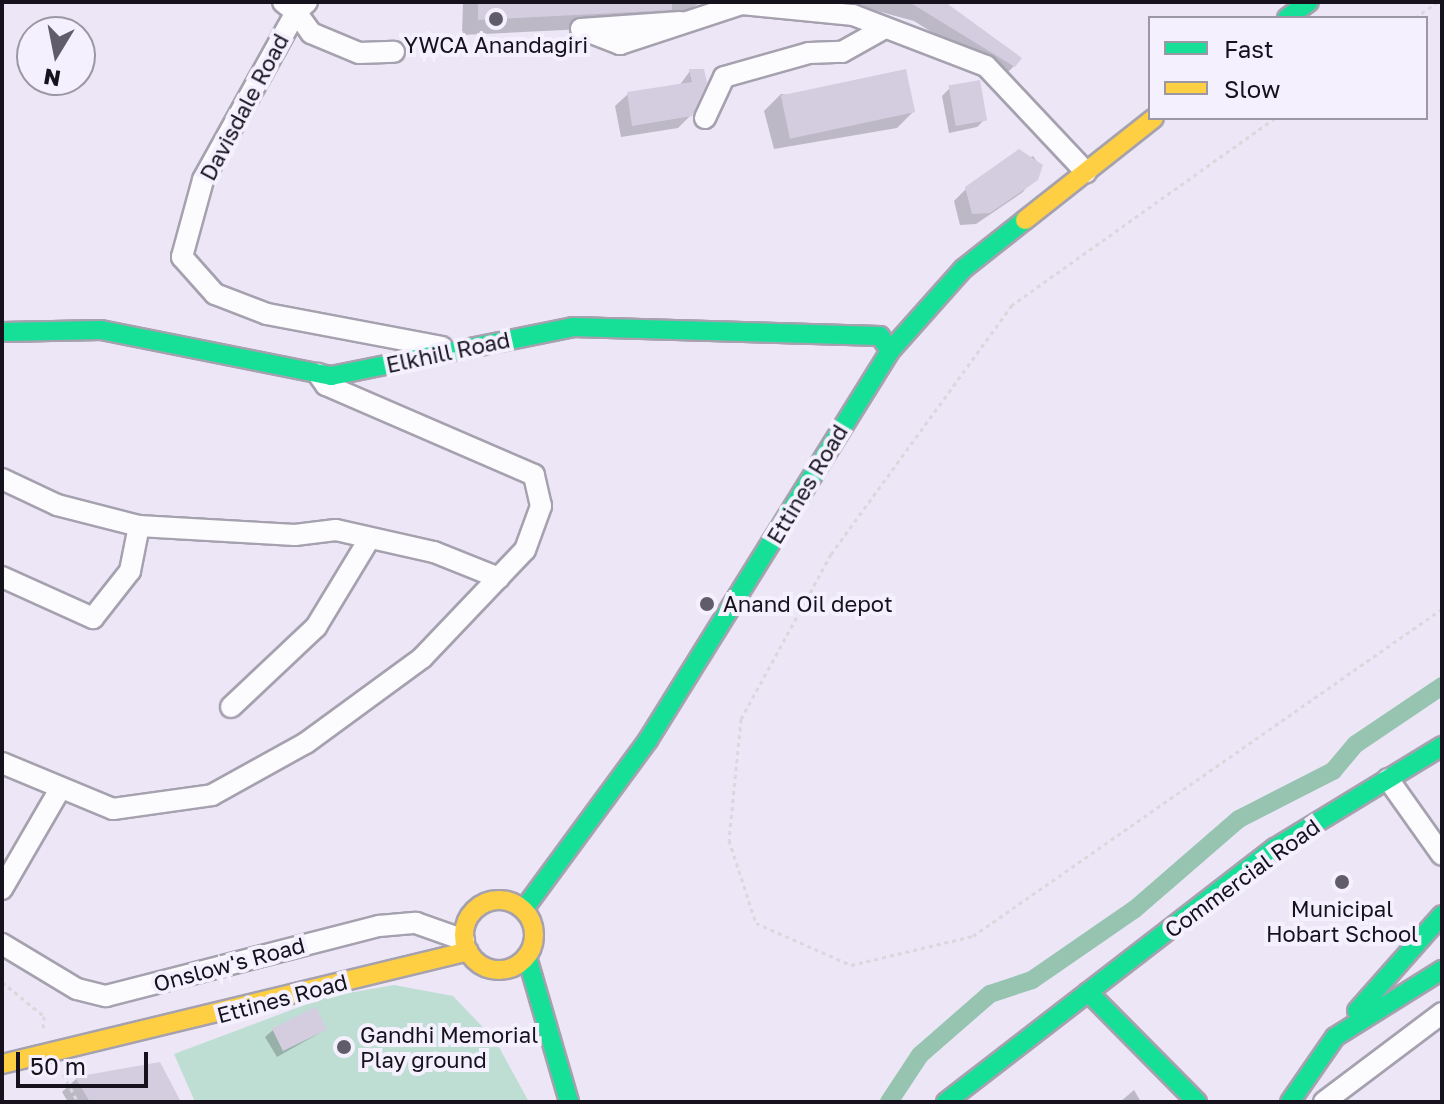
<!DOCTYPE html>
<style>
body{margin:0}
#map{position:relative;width:1444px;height:1104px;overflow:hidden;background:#ece6f7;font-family:"Golos Text",sans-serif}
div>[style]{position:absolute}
.green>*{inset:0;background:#beded3}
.shadow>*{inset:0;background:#0003}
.canal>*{height:18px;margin:-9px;padding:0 9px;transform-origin:9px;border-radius:9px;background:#96c4b0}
.building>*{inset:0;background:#d4cde0;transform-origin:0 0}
.path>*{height:3px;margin-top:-1.5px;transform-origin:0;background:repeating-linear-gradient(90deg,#d9d8dd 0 4px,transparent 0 8px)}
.roads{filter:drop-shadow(2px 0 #a5a1ae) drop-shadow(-2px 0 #a5a1ae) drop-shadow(0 2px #a5a1ae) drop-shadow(0 -2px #a5a1ae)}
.street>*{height:20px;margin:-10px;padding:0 10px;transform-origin:10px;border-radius:10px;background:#fcfbfe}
.fast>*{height:18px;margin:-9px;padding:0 9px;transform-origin:9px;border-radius:9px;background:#16e098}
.slow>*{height:18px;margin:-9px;padding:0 9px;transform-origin:9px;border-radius:9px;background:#ffcf43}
.slow>.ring{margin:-9px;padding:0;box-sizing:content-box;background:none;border:18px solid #ffcf43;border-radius:50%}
.dots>*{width:22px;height:22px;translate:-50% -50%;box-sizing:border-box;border:4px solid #f5f0fe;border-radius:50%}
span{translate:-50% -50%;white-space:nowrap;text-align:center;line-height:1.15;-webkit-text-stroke:8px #f5f0fe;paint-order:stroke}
.poi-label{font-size:22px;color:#15111d}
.left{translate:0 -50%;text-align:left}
.street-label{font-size:22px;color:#15111d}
.frame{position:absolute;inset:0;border:4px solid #15111d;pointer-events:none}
.legend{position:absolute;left:1148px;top:16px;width:280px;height:104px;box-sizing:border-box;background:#f5f0fe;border:2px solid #9b97a4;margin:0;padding:10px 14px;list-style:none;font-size:24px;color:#15111d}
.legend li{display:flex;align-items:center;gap:16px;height:40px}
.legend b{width:40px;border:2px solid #9b97a4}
.north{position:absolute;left:16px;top:16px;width:80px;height:80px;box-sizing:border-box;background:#f5f0fe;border:2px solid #9b97a4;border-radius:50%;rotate:190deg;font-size:22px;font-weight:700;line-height:32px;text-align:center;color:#15111d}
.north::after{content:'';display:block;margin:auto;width:28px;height:36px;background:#605c69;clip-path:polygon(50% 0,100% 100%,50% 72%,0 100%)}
.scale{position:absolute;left:16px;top:1052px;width:132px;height:36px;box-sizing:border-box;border:4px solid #15111d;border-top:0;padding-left:10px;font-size:24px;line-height:28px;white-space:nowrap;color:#15111d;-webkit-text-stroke:6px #f5f0fe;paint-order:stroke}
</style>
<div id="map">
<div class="green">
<i style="clip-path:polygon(394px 985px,453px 996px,495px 1040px,529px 1102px,195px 1102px,174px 1054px,326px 997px)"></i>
</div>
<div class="shadow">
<i style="clip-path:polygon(701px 2px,665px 25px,462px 35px,463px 2px)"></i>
<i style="clip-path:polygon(844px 2px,940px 2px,1014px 66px,1003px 77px,914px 21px)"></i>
<i style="clip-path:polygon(690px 71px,701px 71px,691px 115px,678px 128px,621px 137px,615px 106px,628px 94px,679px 86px)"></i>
<i style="clip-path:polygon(950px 88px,985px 119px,977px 127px,949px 133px,942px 96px)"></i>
<i style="clip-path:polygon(781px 94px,913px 112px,897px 128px,774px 149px,764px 111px)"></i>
<i style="clip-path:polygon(1033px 156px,1040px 166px,1023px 192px,976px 224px,960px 225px,954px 201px,967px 188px)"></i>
<i style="clip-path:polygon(273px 1030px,325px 1030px,277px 1057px,265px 1037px)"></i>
<i style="clip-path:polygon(76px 1079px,178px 1102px,68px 1102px,62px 1092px)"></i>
<i style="clip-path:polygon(1134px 1090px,1141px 1102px,1120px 1102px)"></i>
</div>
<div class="canal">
<i style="left:889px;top:1102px;width:56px;rotate:-56.6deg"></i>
<i style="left:920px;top:1055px;width:93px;rotate:-41.1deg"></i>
<i style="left:990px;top:994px;width:44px;rotate:-18.4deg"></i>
<i style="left:1032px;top:980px;width:125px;rotate:-34.6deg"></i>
<i style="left:1135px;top:909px;width:138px;rotate:-40.9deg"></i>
<i style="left:1239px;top:819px;width:106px;rotate:-27.1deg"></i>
<i style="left:1333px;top:771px;width:35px;rotate:-50deg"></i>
<i style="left:1356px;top:744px;width:104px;rotate:-34deg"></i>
</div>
<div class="building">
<i style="clip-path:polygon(478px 2px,672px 2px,672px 10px,478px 20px)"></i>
<i style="clip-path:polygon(909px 2px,945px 2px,1022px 58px,1015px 67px)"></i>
<i style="clip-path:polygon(689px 69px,704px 69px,707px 83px,692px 116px,632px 126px,627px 92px,692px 82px)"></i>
<i style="left:906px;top:69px;width:44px;height:128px;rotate:78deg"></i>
<i style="left:980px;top:80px;width:41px;height:32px;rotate:80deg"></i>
<i style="clip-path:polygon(1019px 149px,1043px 165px,1038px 180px,990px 213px,972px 214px,965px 187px)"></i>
<i style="left:316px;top:1007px;width:25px;height:49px;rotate:64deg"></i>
<i style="clip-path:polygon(160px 1062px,181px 1102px,90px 1102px,75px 1077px)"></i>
</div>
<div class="path">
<i style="left:1415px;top:18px;width:27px;rotate:-36deg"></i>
<i style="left:1275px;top:118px;width:323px;rotate:144.6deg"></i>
<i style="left:1012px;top:305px;width:308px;rotate:126deg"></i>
<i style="left:831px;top:554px;width:188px;rotate:118.6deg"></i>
<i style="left:741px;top:719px;width:122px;rotate:95.7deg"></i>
<i style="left:729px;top:840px;width:87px;rotate:72deg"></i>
<i style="left:756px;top:923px;width:104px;rotate:23.9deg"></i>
<i style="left:851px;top:965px;width:125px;rotate:-13.4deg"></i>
<i style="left:973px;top:936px;width:572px;rotate:-34.89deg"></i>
<i style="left:2px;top:982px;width:54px;rotate:39deg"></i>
<i style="left:44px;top:1016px;width:14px;rotate:94deg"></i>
<i style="left:63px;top:1074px;width:32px;rotate:62deg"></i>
</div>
<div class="roads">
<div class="street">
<i style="left:283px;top:2px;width:16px;rotate:38deg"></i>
<i style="left:296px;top:12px;width:192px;rotate:119deg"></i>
<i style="left:203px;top:180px;width:80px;rotate:105.3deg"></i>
<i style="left:182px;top:257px;width:50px;rotate:48.3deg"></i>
<i style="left:215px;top:294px;width:56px;rotate:21deg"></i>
<i style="left:267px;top:314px;width:178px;rotate:10.7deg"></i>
<i style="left:307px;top:2px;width:15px;rotate:138deg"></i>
<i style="left:296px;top:12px;width:26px;rotate:54deg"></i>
<i style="left:311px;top:33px;width:52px;rotate:22.6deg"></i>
<i style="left:359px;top:53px;width:35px;rotate:-2deg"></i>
<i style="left:680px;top:22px;width:99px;rotate:176deg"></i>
<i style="left:581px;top:29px;width:42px;rotate:21deg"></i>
<i style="left:620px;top:44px;width:128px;rotate:-18.2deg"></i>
<i style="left:742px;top:4px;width:112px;rotate:5.7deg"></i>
<i style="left:853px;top:15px;width:142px;rotate:21deg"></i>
<i style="left:986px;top:66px;width:146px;rotate:46.7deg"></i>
<i style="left:705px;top:118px;width:45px;rotate:-65.1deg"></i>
<i style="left:724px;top:77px;width:88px;rotate:-15.8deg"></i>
<i style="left:809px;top:53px;width:33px;rotate:-2deg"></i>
<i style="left:842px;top:52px;width:49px;rotate:-29.2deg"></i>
<i style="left:2px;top:479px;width:61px;rotate:25.3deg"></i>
<i style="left:57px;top:505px;width:85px;rotate:14.4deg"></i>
<i style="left:139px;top:526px;width:156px;rotate:3.3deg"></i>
<i style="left:295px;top:535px;width:41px;rotate:-7deg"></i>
<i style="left:336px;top:530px;width:100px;rotate:12.7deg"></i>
<i style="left:434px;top:552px;width:70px;rotate:21.8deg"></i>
<i style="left:2px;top:577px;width:100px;rotate:24.3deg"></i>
<i style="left:93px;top:618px;width:60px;rotate:-51.8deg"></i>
<i style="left:130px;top:571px;width:46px;rotate:-78.7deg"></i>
<i style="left:231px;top:707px;width:117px;rotate:-43.3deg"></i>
<i style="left:316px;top:627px;width:100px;rotate:-58.8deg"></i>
<i style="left:2px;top:763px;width:120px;rotate:22.5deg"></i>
<i style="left:113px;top:809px;width:100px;rotate:-8deg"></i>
<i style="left:212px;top:795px;width:107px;rotate:-29deg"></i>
<i style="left:306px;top:743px;width:144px;rotate:-36.2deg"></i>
<i style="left:422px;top:658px;width:149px;rotate:-46.4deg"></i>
<i style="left:525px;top:550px;width:47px;rotate:-70deg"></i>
<i style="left:541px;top:506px;width:32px;rotate:-103deg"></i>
<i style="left:534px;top:475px;width:227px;rotate:-156.6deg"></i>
<i style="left:326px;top:385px;width:14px;rotate:-126deg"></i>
<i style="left:1388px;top:779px;width:93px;rotate:54.6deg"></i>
<i style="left:2px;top:889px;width:116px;rotate:-59.9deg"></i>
<i style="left:2px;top:944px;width:87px;rotate:31deg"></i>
<i style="left:77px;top:989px;width:30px;rotate:14deg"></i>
<i style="left:106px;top:996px;width:282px;rotate:-14.4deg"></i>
<i style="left:379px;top:926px;width:37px;rotate:-5deg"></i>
<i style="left:416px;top:923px;width:51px;rotate:19.5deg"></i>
<i style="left:1324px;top:1102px;width:148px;rotate:-37deg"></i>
</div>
<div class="fast">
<i style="left:1287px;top:18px;width:27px;rotate:-36deg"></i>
<i style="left:2px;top:332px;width:99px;rotate:-1.2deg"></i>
<i style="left:101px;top:330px;width:235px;rotate:11.3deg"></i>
<i style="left:331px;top:376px;width:247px;rotate:-11.4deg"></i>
<i style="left:573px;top:327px;width:307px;rotate:1.7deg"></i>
<i style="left:880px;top:336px;width:18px;rotate:56deg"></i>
<i style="left:524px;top:909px;width:210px;rotate:-53.7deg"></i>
<i style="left:648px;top:740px;width:458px;rotate:-58.1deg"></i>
<i style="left:890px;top:351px;width:110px;rotate:-48.3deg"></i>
<i style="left:963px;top:269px;width:79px;rotate:-38.3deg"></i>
<i style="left:527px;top:957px;width:151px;rotate:73.8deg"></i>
<i style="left:1088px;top:992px;width:155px;rotate:45.3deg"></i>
<i style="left:1357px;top:1011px;width:128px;rotate:-48.5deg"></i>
<i style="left:946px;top:1102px;width:416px;rotate:-37.7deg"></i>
<i style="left:1275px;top:848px;width:196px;rotate:-31.4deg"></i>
<i style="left:1290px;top:1102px;width:79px;rotate:-55.3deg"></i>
<i style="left:1335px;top:1037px;width:126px;rotate:-32.1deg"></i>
</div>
<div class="slow">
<i style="left:1025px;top:220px;width:164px;rotate:-38.3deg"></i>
<i class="ring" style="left:464px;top:900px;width:52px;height:52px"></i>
<i style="left:2px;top:1064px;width:480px;rotate:-13.6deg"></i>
</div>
</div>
<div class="dots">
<i style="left:496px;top:19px;background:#605c69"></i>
<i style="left:707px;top:604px;background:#605c69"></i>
<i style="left:1342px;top:882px;background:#605c69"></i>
<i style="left:344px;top:1047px;background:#605c69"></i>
</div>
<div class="poi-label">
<span style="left:496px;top:45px">YWCA Anandagiri</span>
<span class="left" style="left:723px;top:604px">Anand Oil depot</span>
<span style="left:1342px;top:921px">Municipal<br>Hobart School</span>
<span class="left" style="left:360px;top:1047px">Gandhi Memorial<br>Play ground</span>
</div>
<div class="street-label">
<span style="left:244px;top:107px;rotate:-62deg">Davisdale Road</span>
<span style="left:448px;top:352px;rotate:-12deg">Elkhill Road</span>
<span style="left:807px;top:484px;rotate:-59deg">Ettines Road</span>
<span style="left:1242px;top:878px;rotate:-36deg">Commercial Road</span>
<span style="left:229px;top:964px;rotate:-15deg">Onslow's Road</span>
<span style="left:282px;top:998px;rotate:-15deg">Ettines Road</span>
</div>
<div class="frame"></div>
<ul class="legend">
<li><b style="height:10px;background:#16e098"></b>Fast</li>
<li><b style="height:10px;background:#ffcf43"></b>Slow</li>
</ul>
<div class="north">N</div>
<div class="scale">50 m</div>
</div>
